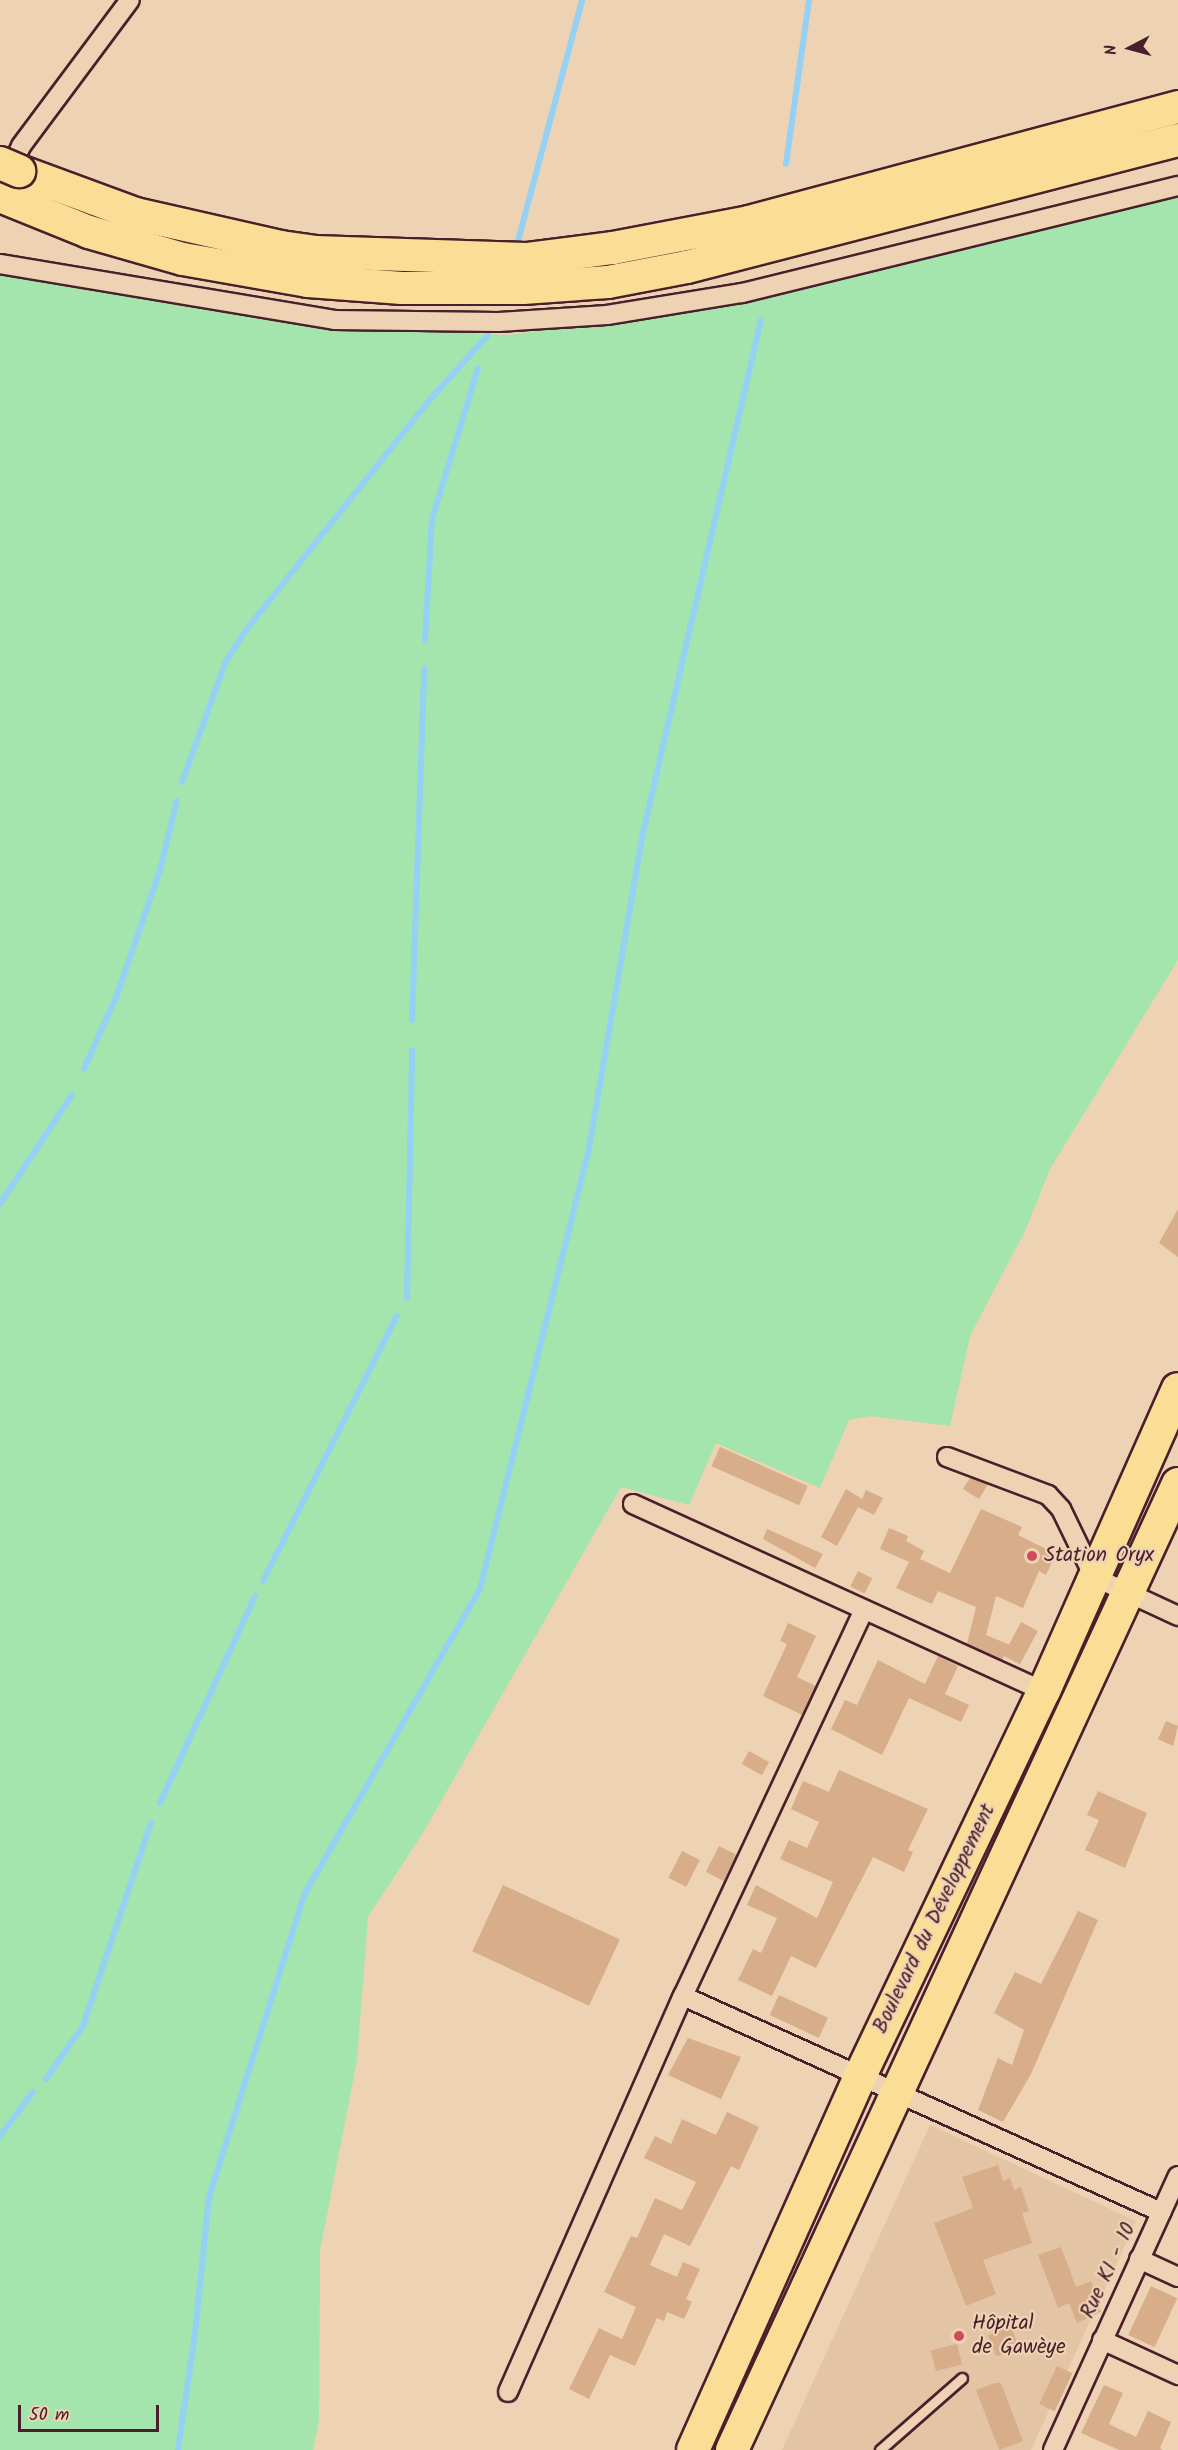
<!DOCTYPE html>
<meta charset="utf-8">
<style>
body{margin:0}
#map{position:relative;width:1178px;height:2450px;overflow:hidden;background:#edd3b4;font-family:Kalam,sans-serif}
div>[style]{position:absolute}
.built>*{inset:0;background:#e3c5a5}
.green>*{inset:0;background:#a4e4ad}
.stream>*{height:6px;margin:-3px;padding:0 3px;transform-origin:3px;border-radius:3px;background:#94d1f5}
.building>*{inset:0;background:#d7ad8a;transform-origin:0 0}
.roads{filter:drop-shadow(2px 0 #4a1f2b) drop-shadow(-2px 0 #4a1f2b) drop-shadow(0 2px #4a1f2b) drop-shadow(0 -2px #4a1f2b)}
.lane>*{height:9px;margin:-4.5px;padding:0 4.5px;transform-origin:4.5px;border-radius:4.5px;background:#edd3b4}
.street>*{height:18px;margin:-9px;padding:0 9px;transform-origin:9px;border-radius:9px;background:#edd3b4}
.highway>*{height:32px;margin:-16px;padding:0 16px;transform-origin:16px;border-radius:16px;background:#fbde96}
.bridges{filter:drop-shadow(2px 0 #4a1f2b) drop-shadow(-2px 0 #4a1f2b) drop-shadow(0 2px #4a1f2b) drop-shadow(0 -2px #4a1f2b)}
.highway-bridge>*{height:32px;margin:-16px;padding:0 16px;transform-origin:16px;border-radius:16px;background:#fbde96}
.dots>*{width:16px;height:16px;translate:-50% -50%;box-sizing:border-box;border:3px solid #edd3b4;border-radius:50%}
span{translate:-50% -50%;white-space:nowrap;text-align:center;line-height:1.15;-webkit-text-stroke:4.5px #edd3b4;paint-order:stroke}
.poi-label{font-size:21px;color:#4a1f2b}
.left{translate:0 -50%;text-align:left}
.street-label{font-size:21px;color:#4a1f2b}
.north{position:absolute;left:1100px;top:18px;width:60px;height:60px;-webkit-text-stroke:4px #edd3b4;paint-order:stroke;rotate:264deg;font-size:16px;font-weight:700;line-height:24px;text-align:center;color:#4a1f2b}
.north::after{content:'';display:block;margin:auto;width:21px;height:27px;background:#4a1f2b;clip-path:polygon(50% 0,100% 100%,50% 72%,0 100%)}
.scale{position:absolute;left:18px;top:2405px;width:141px;height:27px;box-sizing:border-box;border:3px solid #4a1f2b;border-top:0;padding-left:8px;font-size:18px;line-height:21px;white-space:nowrap;color:#4a1f2b;-webkit-text-stroke:4px #edd3b4;paint-order:stroke}
</style>
<div id="map">
<div class="built">
<i style="clip-path:polygon(930px 2125px,1136px 2221px,1031px 2450px,782px 2450px)"></i>
</div>
<div class="green">
<i style="clip-path:polygon(1178px 193px,1178px 960px,1050px 1169px,1025px 1231px,970px 1336px,950px 1426px,870px 1416px,849px 1420px,820px 1488px,716px 1443px,689px 1505px,621px 1487px,424px 1831px,368px 1917px,357px 2060px,320px 2251px,319px 2420px,313px 2450px,0 2450px,0 272px,85px 284px,207px 310px,339px 327px,508px 335px,661px 316px,812px 288px)"></i>
</div>
<div class="stream">
<i style="left:786px;top:164px;width:166px;rotate:-82deg"></i>
<i style="left:518px;top:241px;width:249px;rotate:-75.1deg"></i>
<i style="left:425px;top:640px;width:121px;rotate:-86.7deg"></i>
<i style="left:432px;top:519px;width:157px;rotate:-73deg"></i>
<i style="left:182px;top:782px;width:129px;rotate:-70deg"></i>
<i style="left:226px;top:661px;width:37px;rotate:-57deg"></i>
<i style="left:246px;top:630px;width:290px;rotate:-51.4deg"></i>
<i style="left:427px;top:403px;width:91px;rotate:-48.1deg"></i>
<i style="left:412px;top:1020px;width:352px;rotate:-88deg"></i>
<i style="left:84px;top:1069px;width:81px;rotate:-66deg"></i>
<i style="left:117px;top:995px;width:132px;rotate:-71deg"></i>
<i style="left:160px;top:870px;width:71px;rotate:-76.2deg"></i>
<i style="left:0;top:1204px;width:131px;rotate:-56.6deg"></i>
<i style="left:407px;top:1298px;width:248px;rotate:-88.8deg"></i>
<i style="left:263px;top:1581px;width:297px;rotate:-63.2deg"></i>
<i style="left:160px;top:1803px;width:228px;rotate:-65.3deg"></i>
<i style="left:46px;top:2079px;width:65px;rotate:-55.1deg"></i>
<i style="left:83px;top:2026px;width:214px;rotate:-71.5deg"></i>
<i style="left:0;top:2136px;width:55px;rotate:-53.1deg"></i>
<i style="left:178px;top:2450px;width:117px;rotate:-81.7deg"></i>
<i style="left:195px;top:2334px;width:138px;rotate:-84.2deg"></i>
<i style="left:209px;top:2197px;width:317px;rotate:-72.5deg"></i>
<i style="left:304px;top:1895px;width:353px;rotate:-60.1deg"></i>
<i style="left:480px;top:1589px;width:448px;rotate:-76.1deg"></i>
<i style="left:588px;top:1154px;width:326px;rotate:-80.3deg"></i>
<i style="left:643px;top:833px;width:526px;rotate:-77.05deg"></i>
</div>
<div class="building">
<i style="clip-path:polygon(1178px 1209px,1178px 1257px,1159px 1243px)"></i>
<i style="left:720px;top:1447px;width:96px;height:21px;rotate:24deg"></i>
<i style="clip-path:polygon(970px 1478px,988px 1484px,979px 1499px,963px 1489px)"></i>
<i style="clip-path:polygon(846px 1489px,862px 1499px,866px 1490px,883px 1498px,874px 1515px,858px 1507px,837px 1546px,821px 1537px)"></i>
<i style="clip-path:polygon(981px 1509px,1022px 1527px,1018px 1535px,1056px 1554px,1046px 1575px,1039px 1571px,1023px 1608px,996px 1596px,986px 1635px,1010px 1645px,1002px 1660px,967px 1644px,976px 1607px,938px 1591px,932px 1604px,896px 1588px,909px 1562px,880px 1549px,889px 1528px,908px 1536px,906px 1541px,924px 1551px,920px 1559px,950px 1573px)"></i>
<i style="clip-path:polygon(767px 1529px,823px 1554px,815px 1568px,763px 1539px)"></i>
<i style="left:858px;top:1571px;width:16px;height:17px;rotate:27deg"></i>
<i style="left:1021px;top:1622px;width:19px;height:38px;rotate:28deg"></i>
<i style="clip-path:polygon(788px 1623px,816px 1636px,797px 1677px,816px 1686px,802px 1715px,763px 1696px,787px 1644px,780px 1641px)"></i>
<i style="clip-path:polygon(938px 1656px,958px 1666px,945px 1694px,969px 1705px,961px 1722px,909px 1698px,882px 1755px,831px 1729px,845px 1700px,857px 1705px,878px 1660px,925px 1684px)"></i>
<i style="clip-path:polygon(1166px 1721px,1178px 1726px,1173px 1746px,1158px 1739px)"></i>
<i style="left:749px;top:1751px;width:23px;height:15px;rotate:29deg"></i>
<i style="clip-path:polygon(839px 1770px,928px 1809px,908px 1850px,913px 1852px,904px 1872px,873px 1857px,816px 1968px,791px 1956px,772px 1996px,738px 1980px,753px 1949px,761px 1953px,777px 1918px,747px 1905px,756px 1885px,817px 1918px,833px 1882px,780px 1859px,789px 1840px,807px 1848px,819px 1822px,791px 1809px,803px 1781px,829px 1792px)"></i>
<i style="clip-path:polygon(1098px 1791px,1147px 1813px,1125px 1868px,1085px 1850px,1099px 1820px,1087px 1815px)"></i>
<i style="left:719px;top:1846px;width:20px;height:29px;rotate:27deg"></i>
<i style="left:682px;top:1851px;width:20px;height:30px;rotate:27deg"></i>
<i style="left:503px;top:1885px;width:129px;height:73px;rotate:25deg"></i>
<i style="clip-path:polygon(1078px 1911px,1098px 1920px,1031px 2074px,1003px 2122px,978px 2110px,998px 2058px,1012px 2065px,1024px 2030px,994px 2013px,1015px 1972px,1041px 1984px)"></i>
<i style="left:779px;top:1995px;width:54px;height:22px;rotate:25deg"></i>
<i style="clip-path:polygon(688px 2038px,741px 2057px,721px 2099px,668px 2075px)"></i>
<i style="clip-path:polygon(727px 2112px,759px 2127px,739px 2170px,731px 2166px,690px 2246px,664px 2234px,650px 2265px,677px 2277px,683px 2262px,700px 2269px,686px 2299px,692px 2302px,684px 2319px,667px 2312px,664px 2321px,657px 2318px,635px 2366px,610px 2355px,589px 2399px,569px 2389px,599px 2328px,622px 2339px,636px 2307px,604px 2292px,631px 2236px,637px 2238px,655px 2198px,682px 2210px,696px 2182px,644px 2158px,655px 2136px,671px 2144px,682px 2119px,716px 2135px)"></i>
<i style="clip-path:polygon(998px 2165px,1003px 2181px,1010px 2178px,1014px 2190px,1021px 2187px,1029px 2211px,1022px 2213px,1032px 2243px,983px 2260px,996px 2294px,966px 2306px,934px 2223px,973px 2208px,962px 2177px)"></i>
<i style="clip-path:polygon(1061px 2247px,1076px 2287px,1091px 2281px,1101px 2312px,1077px 2323px,1069px 2303px,1058px 2308px,1038px 2255px)"></i>
<i style="left:1151px;top:2286px;width:29px;height:54px;rotate:25deg"></i>
<i style="clip-path:polygon(1011px 2326px,1020px 2351px,996px 2356px,988px 2335px)"></i>
<i style="left:957px;top:2344px;width:21px;height:27px;rotate:76deg"></i>
<i style="left:1057px;top:2366px;width:17px;height:42px;rotate:25deg"></i>
<i style="clip-path:polygon(995px 2383px,1001px 2383px,1023px 2441px,999px 2450px,976px 2390px)"></i>
<i style="clip-path:polygon(1104px 2385px,1123px 2393px,1109px 2424px,1136px 2437px,1148px 2411px,1171px 2422px,1160px 2448px,1163px 2450px,1119px 2450px,1081px 2433px)"></i>
</div>
<div class="roads">
<div class="lane">
<i style="left:880px;top:2450px;width:109px;rotate:-41.3deg"></i>
</div>
<div class="street">
<i style="left:7px;top:175px;width:32px;rotate:-64deg"></i>
<i style="left:21px;top:146px;width:182px;rotate:-53.3deg"></i>
<i style="left:0;top:264px;width:339px;rotate:9.5deg"></i>
<i style="left:334px;top:320px;width:164px;rotate:0.7deg"></i>
<i style="left:498px;top:322px;width:109px;rotate:-3.7deg"></i>
<i style="left:607px;top:315px;width:137px;rotate:-9.3deg"></i>
<i style="left:742px;top:293px;width:449px;rotate:-13.8deg"></i>
<i style="left:947px;top:1457px;width:108px;rotate:20.6deg"></i>
<i style="left:1048px;top:1495px;width:19px;rotate:47deg"></i>
<i style="left:1061px;top:1509px;width:76px;rotate:64.1deg"></i>
<i style="left:1094px;top:1577px;width:93px;rotate:24.9deg"></i>
<i style="left:633px;top:1504px;width:452px;rotate:24.5deg"></i>
<i style="left:683px;top:1996px;width:525px;rotate:24.32deg"></i>
<i style="left:1139px;top:2259px;width:43px;rotate:24.8deg"></i>
<i style="left:1102px;top:2340px;width:84px;rotate:24.7deg"></i>
<i style="left:508px;top:2392px;width:433px;rotate:-66.2deg"></i>
<i style="left:683px;top:1996px;width:426px;rotate:-64.9deg"></i>
<i style="left:1053px;top:2450px;width:301px;rotate:-65.5deg"></i>
</div>
<div class="highway">
<i style="left:19px;top:171px;width:125px;rotate:20.2deg"></i>
<i style="left:136px;top:214px;width:149px;rotate:12.8deg"></i>
<i style="left:281px;top:247px;width:34px;rotate:8deg"></i>
<i style="left:315px;top:252px;width:211px;rotate:1.9deg"></i>
<i style="left:526px;top:259px;width:88px;rotate:-7.2deg"></i>
<i style="left:613px;top:248px;width:138px;rotate:-10.8deg"></i>
<i style="left:749px;top:222px;width:444px;rotate:-15deg"></i>
<i style="left:0;top:196px;width:96px;rotate:22deg"></i>
<i style="left:89px;top:232px;width:98px;rotate:16deg"></i>
<i style="left:183px;top:259px;width:127px;rotate:10deg"></i>
<i style="left:308px;top:281px;width:94px;rotate:4.3deg"></i>
<i style="left:402px;top:288px;width:121px"></i>
<i style="left:523px;top:288px;width:85px;rotate:-4deg"></i>
<i style="left:608px;top:282px;width:80px;rotate:-10.8deg"></i>
<i style="left:687px;top:267px;width:507px;rotate:-14.5deg"></i>
<i style="left:693px;top:2450px;width:412px;rotate:-65.9deg"></i>
<i style="left:861px;top:2074px;width:424px;rotate:-64.5deg"></i>
<i style="left:1044px;top:1691px;width:330px;rotate:-66.1deg"></i>
<i style="left:732px;top:2450px;width:1064px;rotate:-65.22deg"></i>
</div>
</div>
<div class="bridges">
<div class="highway-bridge">
<i style="left:0;top:163px;width:21px;rotate:23deg"></i>
</div>
</div>
<div class="dots">
<i style="left:1032px;top:1556px;background:#d1495b"></i>
<i style="left:959px;top:2336px;background:#d1495b"></i>
</div>
<div class="poi-label">
<span class="left" style="left:1044px;top:1556px">Station Oryx</span>
<span class="left" style="left:972px;top:2336px">Hôpital<br>de Gawèye</span>
</div>
<div class="street-label">
<span style="left:935px;top:1919px;rotate:-64deg">Boulevard du Développement</span>
<span style="left:1109px;top:2271px;rotate:-65deg">Rue KI - 10</span>
</div>
<div class="north">N</div>
<div class="scale">50 m</div>
</div>
